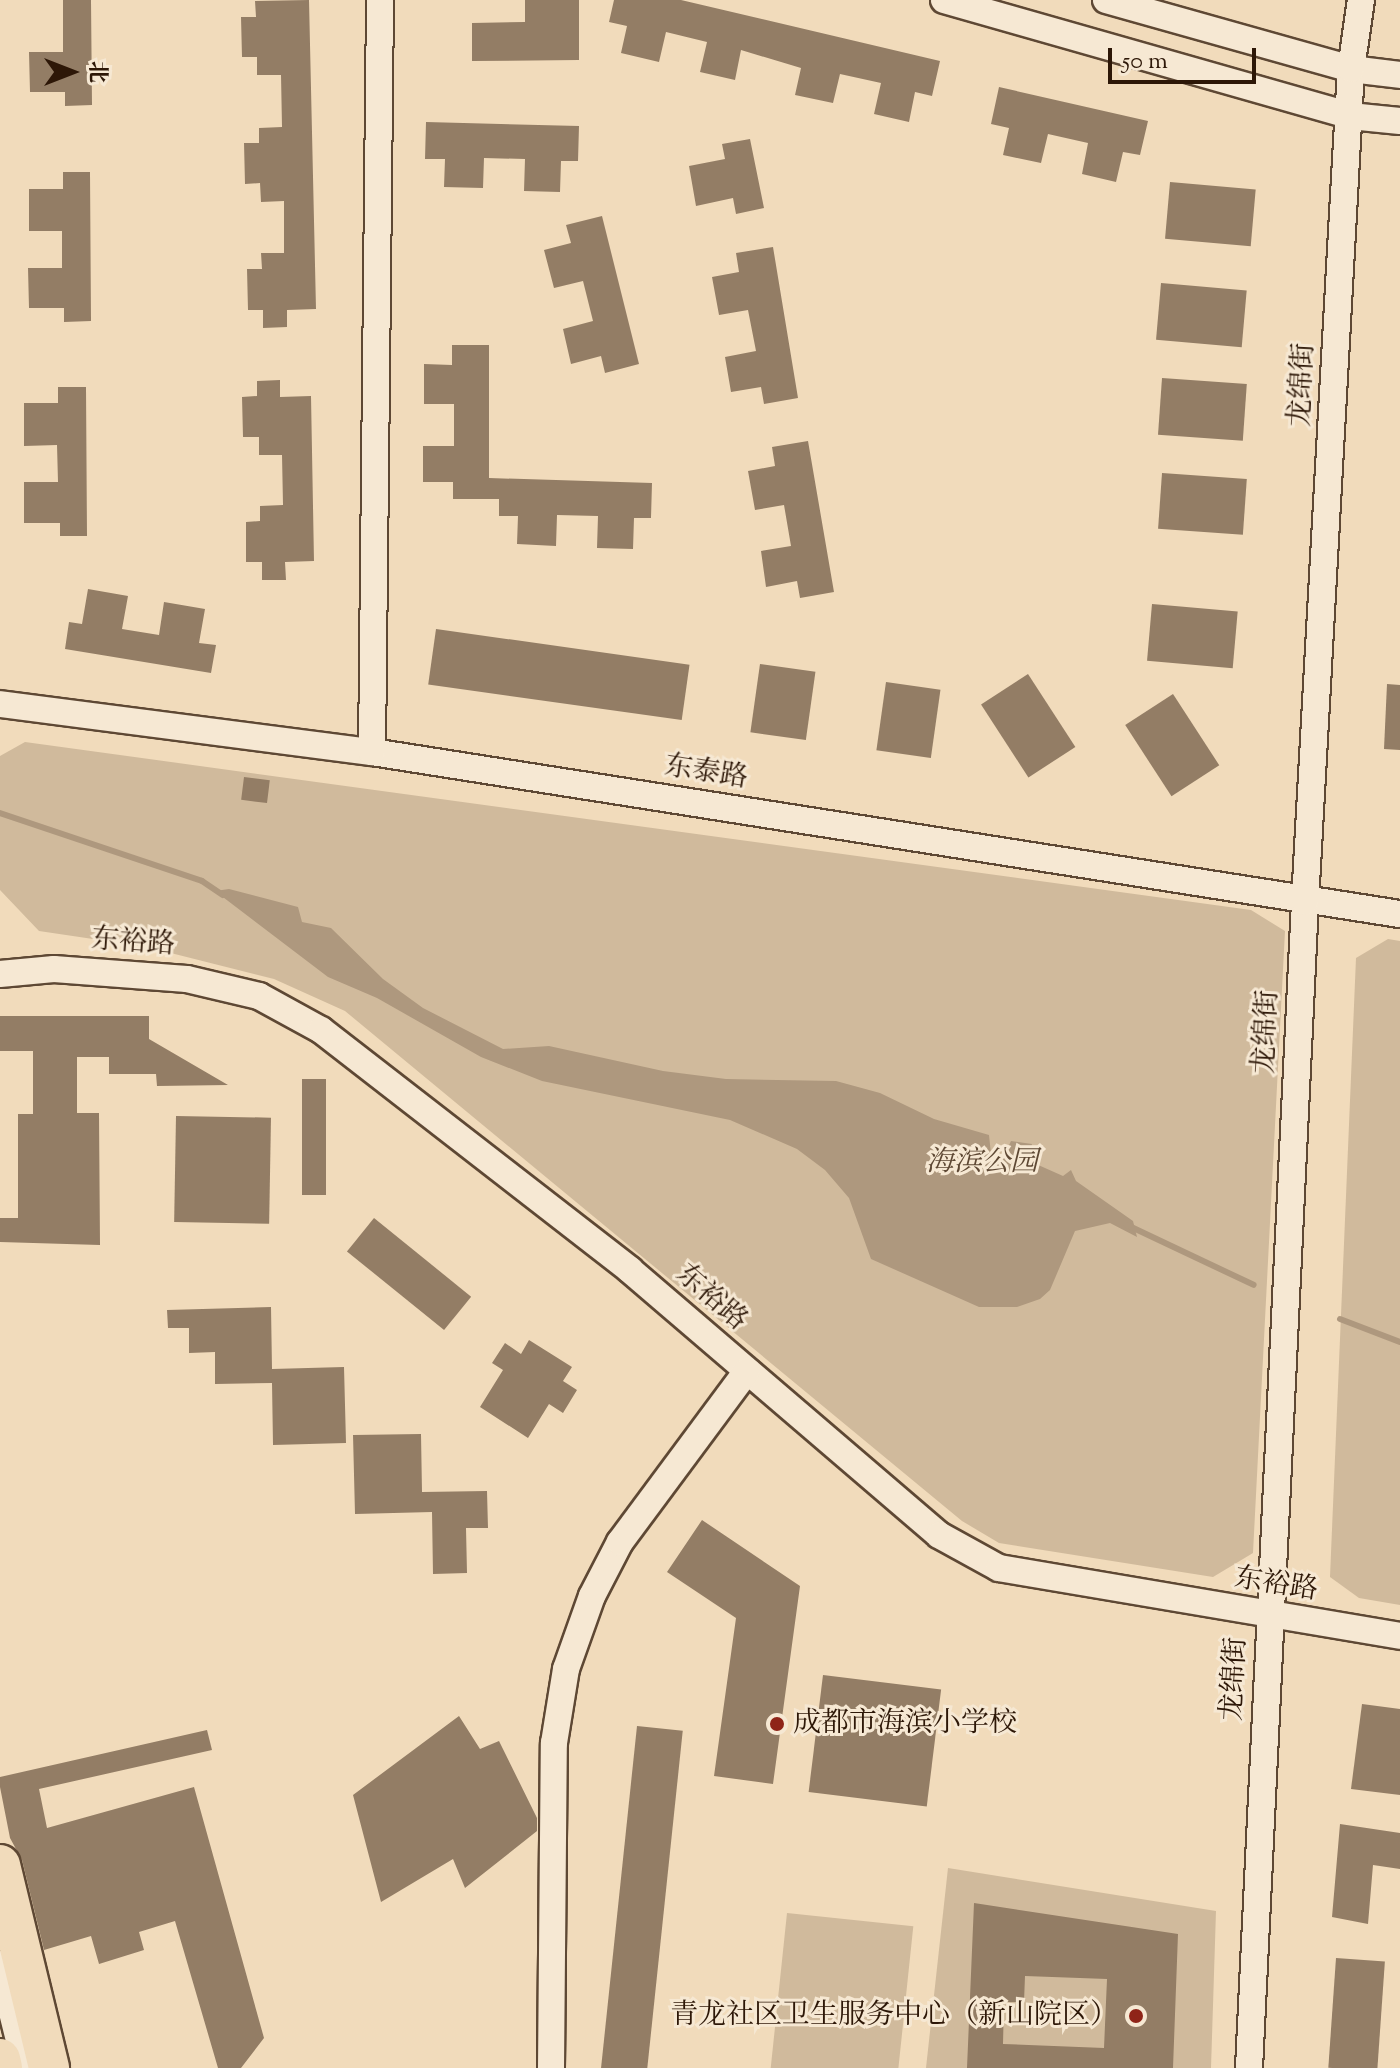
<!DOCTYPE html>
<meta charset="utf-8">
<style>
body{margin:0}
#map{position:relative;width:1400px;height:2068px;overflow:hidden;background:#f1dbbb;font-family:"Sorts Mill Goudy","Noto Serif SC",serif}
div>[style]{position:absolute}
.green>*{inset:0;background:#d0ba9c;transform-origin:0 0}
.water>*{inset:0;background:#ae987e}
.stream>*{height:6px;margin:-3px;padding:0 3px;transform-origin:3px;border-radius:3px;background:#ae987e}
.building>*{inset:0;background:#937d65;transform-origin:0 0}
.roads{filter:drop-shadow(2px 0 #5e4834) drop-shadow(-2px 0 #5e4834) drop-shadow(0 2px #5e4834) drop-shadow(0 -2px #5e4834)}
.minor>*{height:26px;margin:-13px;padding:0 13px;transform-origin:13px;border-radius:13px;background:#f6e8d3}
.highway>*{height:40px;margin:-20px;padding:0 20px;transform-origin:20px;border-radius:20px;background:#f1dbbb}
.dots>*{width:22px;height:22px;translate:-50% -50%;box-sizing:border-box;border:4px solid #f6e8d3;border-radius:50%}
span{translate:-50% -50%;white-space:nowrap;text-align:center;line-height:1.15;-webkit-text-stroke:6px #f6e8d3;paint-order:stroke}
.street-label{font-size:28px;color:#2d1707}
.park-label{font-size:28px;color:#5e4834;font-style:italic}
.poi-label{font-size:28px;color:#2d1707}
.left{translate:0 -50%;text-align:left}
.right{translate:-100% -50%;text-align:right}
.north{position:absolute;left:32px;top:32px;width:80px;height:80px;-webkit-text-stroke:6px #f6e8d3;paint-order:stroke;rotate:90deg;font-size:22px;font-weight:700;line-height:32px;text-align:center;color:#2d1707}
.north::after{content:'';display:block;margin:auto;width:28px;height:36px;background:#2d1707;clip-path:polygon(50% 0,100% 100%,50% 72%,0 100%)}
.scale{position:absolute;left:1108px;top:48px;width:148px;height:36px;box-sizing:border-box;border:4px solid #2d1707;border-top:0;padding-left:10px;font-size:24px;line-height:28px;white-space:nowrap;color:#2d1707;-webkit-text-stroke:6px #f6e8d3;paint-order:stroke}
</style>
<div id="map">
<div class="green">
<i style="clip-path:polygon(25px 742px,1251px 910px,1285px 931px,1253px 1553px,1213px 1577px,999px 1543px,962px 1521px,345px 1011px,274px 979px,147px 947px,39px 931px,0 890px,0 756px)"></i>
<i style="clip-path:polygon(1388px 939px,1400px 941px,1400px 1605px,1359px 1598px,1330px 1577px,1356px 958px)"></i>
<i style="clip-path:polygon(948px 1868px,1216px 1911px,1211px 2068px,926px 2068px)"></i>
<i style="left:787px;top:1913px;width:127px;height:156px;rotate:6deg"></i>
</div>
<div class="water">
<i style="clip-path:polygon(229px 889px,298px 907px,302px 922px,331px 928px,383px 979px,423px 1008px,503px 1049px,549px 1046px,663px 1071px,726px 1079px,836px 1081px,880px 1093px,934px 1119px,989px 1135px,991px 1154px,1000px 1164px,1011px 1141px,1032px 1144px,1027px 1160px,1063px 1176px,1071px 1170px,1076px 1181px,1133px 1221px,1137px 1237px,1110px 1223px,1075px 1231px,1050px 1290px,1040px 1299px,1017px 1307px,979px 1307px,871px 1259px,849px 1198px,825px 1170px,797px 1149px,730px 1120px,542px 1081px,481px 1057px,377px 998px,328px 977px,215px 891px)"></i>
</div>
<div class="stream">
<i style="left:0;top:813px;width:213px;rotate:18.6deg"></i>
<i style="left:202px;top:881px;width:25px;rotate:34deg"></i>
<i style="left:1127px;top:1225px;width:140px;rotate:25.3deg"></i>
<i style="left:1340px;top:1319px;width:64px;rotate:21deg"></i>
</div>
<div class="building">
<i style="clip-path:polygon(63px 0,91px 0,92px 105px,65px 106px,65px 92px,30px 92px,29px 52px,63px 52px)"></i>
<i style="clip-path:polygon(309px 0,316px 309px,287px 310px,287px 327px,263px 328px,263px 310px,248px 310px,247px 269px,262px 269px,261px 253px,284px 253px,284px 201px,261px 202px,260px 183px,245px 184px,244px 143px,259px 143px,259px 128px,282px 127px,281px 75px,257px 75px,257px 57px,242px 57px,241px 17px,256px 17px,255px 1px)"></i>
<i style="clip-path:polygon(525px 0,579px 0,579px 60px,472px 61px,472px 23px,525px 22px)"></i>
<i style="clip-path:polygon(614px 0,681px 0,940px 61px,932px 96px,915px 92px,909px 122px,874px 114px,881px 83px,840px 74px,833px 103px,795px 95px,801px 68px,741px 50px,735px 80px,700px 72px,707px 42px,666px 32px,659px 62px,621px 53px,627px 26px,609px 22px)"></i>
<i style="clip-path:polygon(999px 87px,1148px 121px,1140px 155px,1123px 152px,1116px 182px,1082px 174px,1088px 143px,1048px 134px,1041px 163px,1003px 155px,1009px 128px,991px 124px)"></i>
<i style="clip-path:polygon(426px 122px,579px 126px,578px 161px,561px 161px,560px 192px,524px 191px,525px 159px,484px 158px,483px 188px,444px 187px,445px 159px,425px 159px)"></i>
<i style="clip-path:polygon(750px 139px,764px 208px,736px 214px,733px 198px,696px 206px,689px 166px,725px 159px,722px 144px)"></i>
<i style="clip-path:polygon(63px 172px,90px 172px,91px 321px,64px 322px,64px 308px,29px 308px,28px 268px,62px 268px,62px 231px,29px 231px,29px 189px,63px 189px)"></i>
<i style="left:1170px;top:182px;width:86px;height:57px;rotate:5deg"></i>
<i style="clip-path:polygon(602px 216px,639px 364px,605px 373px,601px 356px,571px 364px,563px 329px,593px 321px,583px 281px,554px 288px,544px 250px,571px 243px,566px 225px)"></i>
<i style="clip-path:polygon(773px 247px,798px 398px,764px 404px,761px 387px,731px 392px,725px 357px,756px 351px,748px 310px,719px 315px,712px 277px,739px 272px,736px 253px)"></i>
<i style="left:1161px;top:283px;width:86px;height:57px;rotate:5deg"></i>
<i style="clip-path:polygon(452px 345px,489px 345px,489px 478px,652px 483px,651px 518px,634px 518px,633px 549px,597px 548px,598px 516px,557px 515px,556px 546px,517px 544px,518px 516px,499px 516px,499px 499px,453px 499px,453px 482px,423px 482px,423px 446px,454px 446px,454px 404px,424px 404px,424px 364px,452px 365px)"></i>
<i style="left:1162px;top:378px;width:85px;height:57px;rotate:4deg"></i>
<i style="clip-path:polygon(280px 380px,280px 397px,311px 396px,314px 561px,285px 562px,286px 580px,262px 580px,262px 562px,246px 562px,246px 522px,260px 521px,260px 506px,283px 505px,282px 455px,259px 455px,259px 437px,243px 437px,242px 397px,257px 396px,257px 381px)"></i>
<i style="clip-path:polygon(58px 387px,86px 387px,87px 536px,60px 536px,60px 523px,24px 523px,24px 482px,58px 482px,57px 445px,24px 446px,24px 403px,58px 403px)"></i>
<i style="clip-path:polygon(808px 441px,834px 592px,800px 598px,797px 581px,766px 587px,761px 551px,791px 546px,784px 505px,755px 510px,748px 471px,775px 466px,772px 447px)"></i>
<i style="left:1162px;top:473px;width:85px;height:56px;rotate:4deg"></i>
<i style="clip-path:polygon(88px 589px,128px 596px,122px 629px,159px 635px,164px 602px,205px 609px,199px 643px,216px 645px,211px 673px,65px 649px,69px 622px,82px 624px)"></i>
<i style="left:1152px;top:604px;width:86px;height:57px;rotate:5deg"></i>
<i style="left:436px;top:629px;width:256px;height:56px;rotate:8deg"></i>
<i style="left:760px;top:664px;width:56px;height:69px;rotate:8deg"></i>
<i style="left:1028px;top:674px;width:87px;height:56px;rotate:57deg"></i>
<i style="left:886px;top:682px;width:55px;height:69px;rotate:8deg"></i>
<i style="clip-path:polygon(1387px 684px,1400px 685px,1400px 750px,1384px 749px)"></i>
<i style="left:1173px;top:694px;width:85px;height:57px;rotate:57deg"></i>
<i style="left:244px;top:777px;width:26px;height:23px;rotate:7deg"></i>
<i style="clip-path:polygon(0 1016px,149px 1016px,149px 1039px,228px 1085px,157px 1086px,156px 1074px,109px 1074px,109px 1057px,77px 1057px,77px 1113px,99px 1113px,100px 1245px,0 1242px,0 1218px,18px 1218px,18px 1114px,33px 1114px,33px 1051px,0 1051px)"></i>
<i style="left:302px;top:1079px;width:24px;height:116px"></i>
<i style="left:176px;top:1116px;width:95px;height:106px;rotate:1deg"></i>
<i style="left:374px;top:1218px;width:125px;height:43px;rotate:39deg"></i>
<i style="clip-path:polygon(271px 1307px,272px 1369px,344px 1367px,346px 1443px,273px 1445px,272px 1383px,215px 1384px,215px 1352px,189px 1353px,189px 1328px,168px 1328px,167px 1310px)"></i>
<i style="clip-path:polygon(529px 1340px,572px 1367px,563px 1381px,577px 1390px,563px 1413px,549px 1404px,528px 1438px,480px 1407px,503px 1370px,492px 1363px,505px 1343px,521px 1354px)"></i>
<i style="clip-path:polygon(421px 1434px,422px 1492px,487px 1491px,488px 1528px,466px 1528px,467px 1573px,433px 1574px,432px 1512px,355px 1514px,353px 1435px)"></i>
<i style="clip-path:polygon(702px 1520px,800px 1586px,773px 1784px,714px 1776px,736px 1618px,667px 1572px)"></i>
<i style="left:823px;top:1675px;width:119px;height:118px;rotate:7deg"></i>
<i style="clip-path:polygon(1362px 1704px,1400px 1709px,1400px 1795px,1351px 1789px)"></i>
<i style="clip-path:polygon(459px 1716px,480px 1749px,499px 1741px,537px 1818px,537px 1831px,465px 1888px,453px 1859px,381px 1902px,353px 1795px)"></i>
<i style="left:637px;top:1726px;width:46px;height:344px;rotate:6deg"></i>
<i style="clip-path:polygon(207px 1730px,212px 1750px,39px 1789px,47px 1828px,194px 1787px,264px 2038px,241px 2068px,218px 2068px,175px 1921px,139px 1932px,144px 1950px,99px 1964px,91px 1936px,44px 1950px,22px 1860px,10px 1838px,0 1787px,0 1777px)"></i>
<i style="clip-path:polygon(1340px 1824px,1400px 1833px,1400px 1869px,1373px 1865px,1368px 1924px,1332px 1917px)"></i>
<i style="clip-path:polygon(evenodd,974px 1903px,1178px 1934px,1173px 2068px,967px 2068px,974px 1903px,1025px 1976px,1107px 1979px,1104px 2048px,1003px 2044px,1004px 2002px,1024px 2002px,1025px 1976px)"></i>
<i style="left:1336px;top:1958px;width:49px;height:110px;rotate:4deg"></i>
</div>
<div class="roads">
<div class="minor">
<i style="left:944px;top:0;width:422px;rotate:15.9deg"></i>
<i style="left:1350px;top:116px;width:50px;rotate:5.7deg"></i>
<i style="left:1106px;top:0;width:255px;rotate:15.7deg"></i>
<i style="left:1351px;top:69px;width:49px;rotate:7deg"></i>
<i style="left:0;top:704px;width:375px;rotate:7.4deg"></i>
<i style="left:372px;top:752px;width:1041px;rotate:8.96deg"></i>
<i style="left:372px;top:752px;width:752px;rotate:-89.39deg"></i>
<i style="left:0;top:974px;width:54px;rotate:-5.3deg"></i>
<i style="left:54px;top:969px;width:133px;rotate:4.3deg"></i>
<i style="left:187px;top:979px;width:74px;rotate:13.3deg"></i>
<i style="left:259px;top:996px;width:71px;rotate:28.7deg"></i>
<i style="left:321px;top:1030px;width:391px;rotate:37.8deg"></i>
<i style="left:630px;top:1270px;width:407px;rotate:40.6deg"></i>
<i style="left:939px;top:1535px;width:68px;rotate:28.8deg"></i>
<i style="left:999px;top:1568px;width:407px;rotate:9.6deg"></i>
<i style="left:0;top:1964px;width:107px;rotate:76deg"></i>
<i style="left:551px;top:2068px;width:325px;rotate:-89.5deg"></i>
<i style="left:554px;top:1743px;width:75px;rotate:-80.8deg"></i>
<i style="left:566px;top:1669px;width:77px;rotate:-70.4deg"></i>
<i style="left:592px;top:1596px;width:61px;rotate:-62.6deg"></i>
<i style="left:620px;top:1542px;width:213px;rotate:-53.4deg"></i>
<i style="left:1249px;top:2068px;width:1167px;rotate:-87.25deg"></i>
<i style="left:1305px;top:902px;width:834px;rotate:-86.84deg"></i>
<i style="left:1351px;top:69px;width:70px;rotate:-81.8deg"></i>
</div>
<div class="highway">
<i style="left:0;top:1865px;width:209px;rotate:76.4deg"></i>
<i style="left:0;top:2059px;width:9px;rotate:77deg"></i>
</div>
</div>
<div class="dots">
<i style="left:777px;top:1724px;background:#8f2418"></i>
<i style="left:1136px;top:2016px;background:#8f2418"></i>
</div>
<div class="street-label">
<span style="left:1303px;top:385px;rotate:-87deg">龙绵街</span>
<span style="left:706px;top:773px;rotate:9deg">东泰路</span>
<span style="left:133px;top:943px;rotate:4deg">东裕路</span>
<span style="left:1267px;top:1032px;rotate:-87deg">龙绵街</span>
<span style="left:711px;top:1298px;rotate:41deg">东裕路</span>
<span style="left:1276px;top:1585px;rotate:9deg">东裕路</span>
<span style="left:1235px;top:1679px;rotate:-87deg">龙绵街</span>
</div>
<div class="park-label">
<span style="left:982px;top:1163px">海滨公园</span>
</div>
<div class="poi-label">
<span class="left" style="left:793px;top:1724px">成都市海滨小学校</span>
<span class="right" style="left:1118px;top:2016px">青龙社区卫生服务中心（新山院区）</span>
</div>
<div class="north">北</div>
<div class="scale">50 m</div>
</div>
